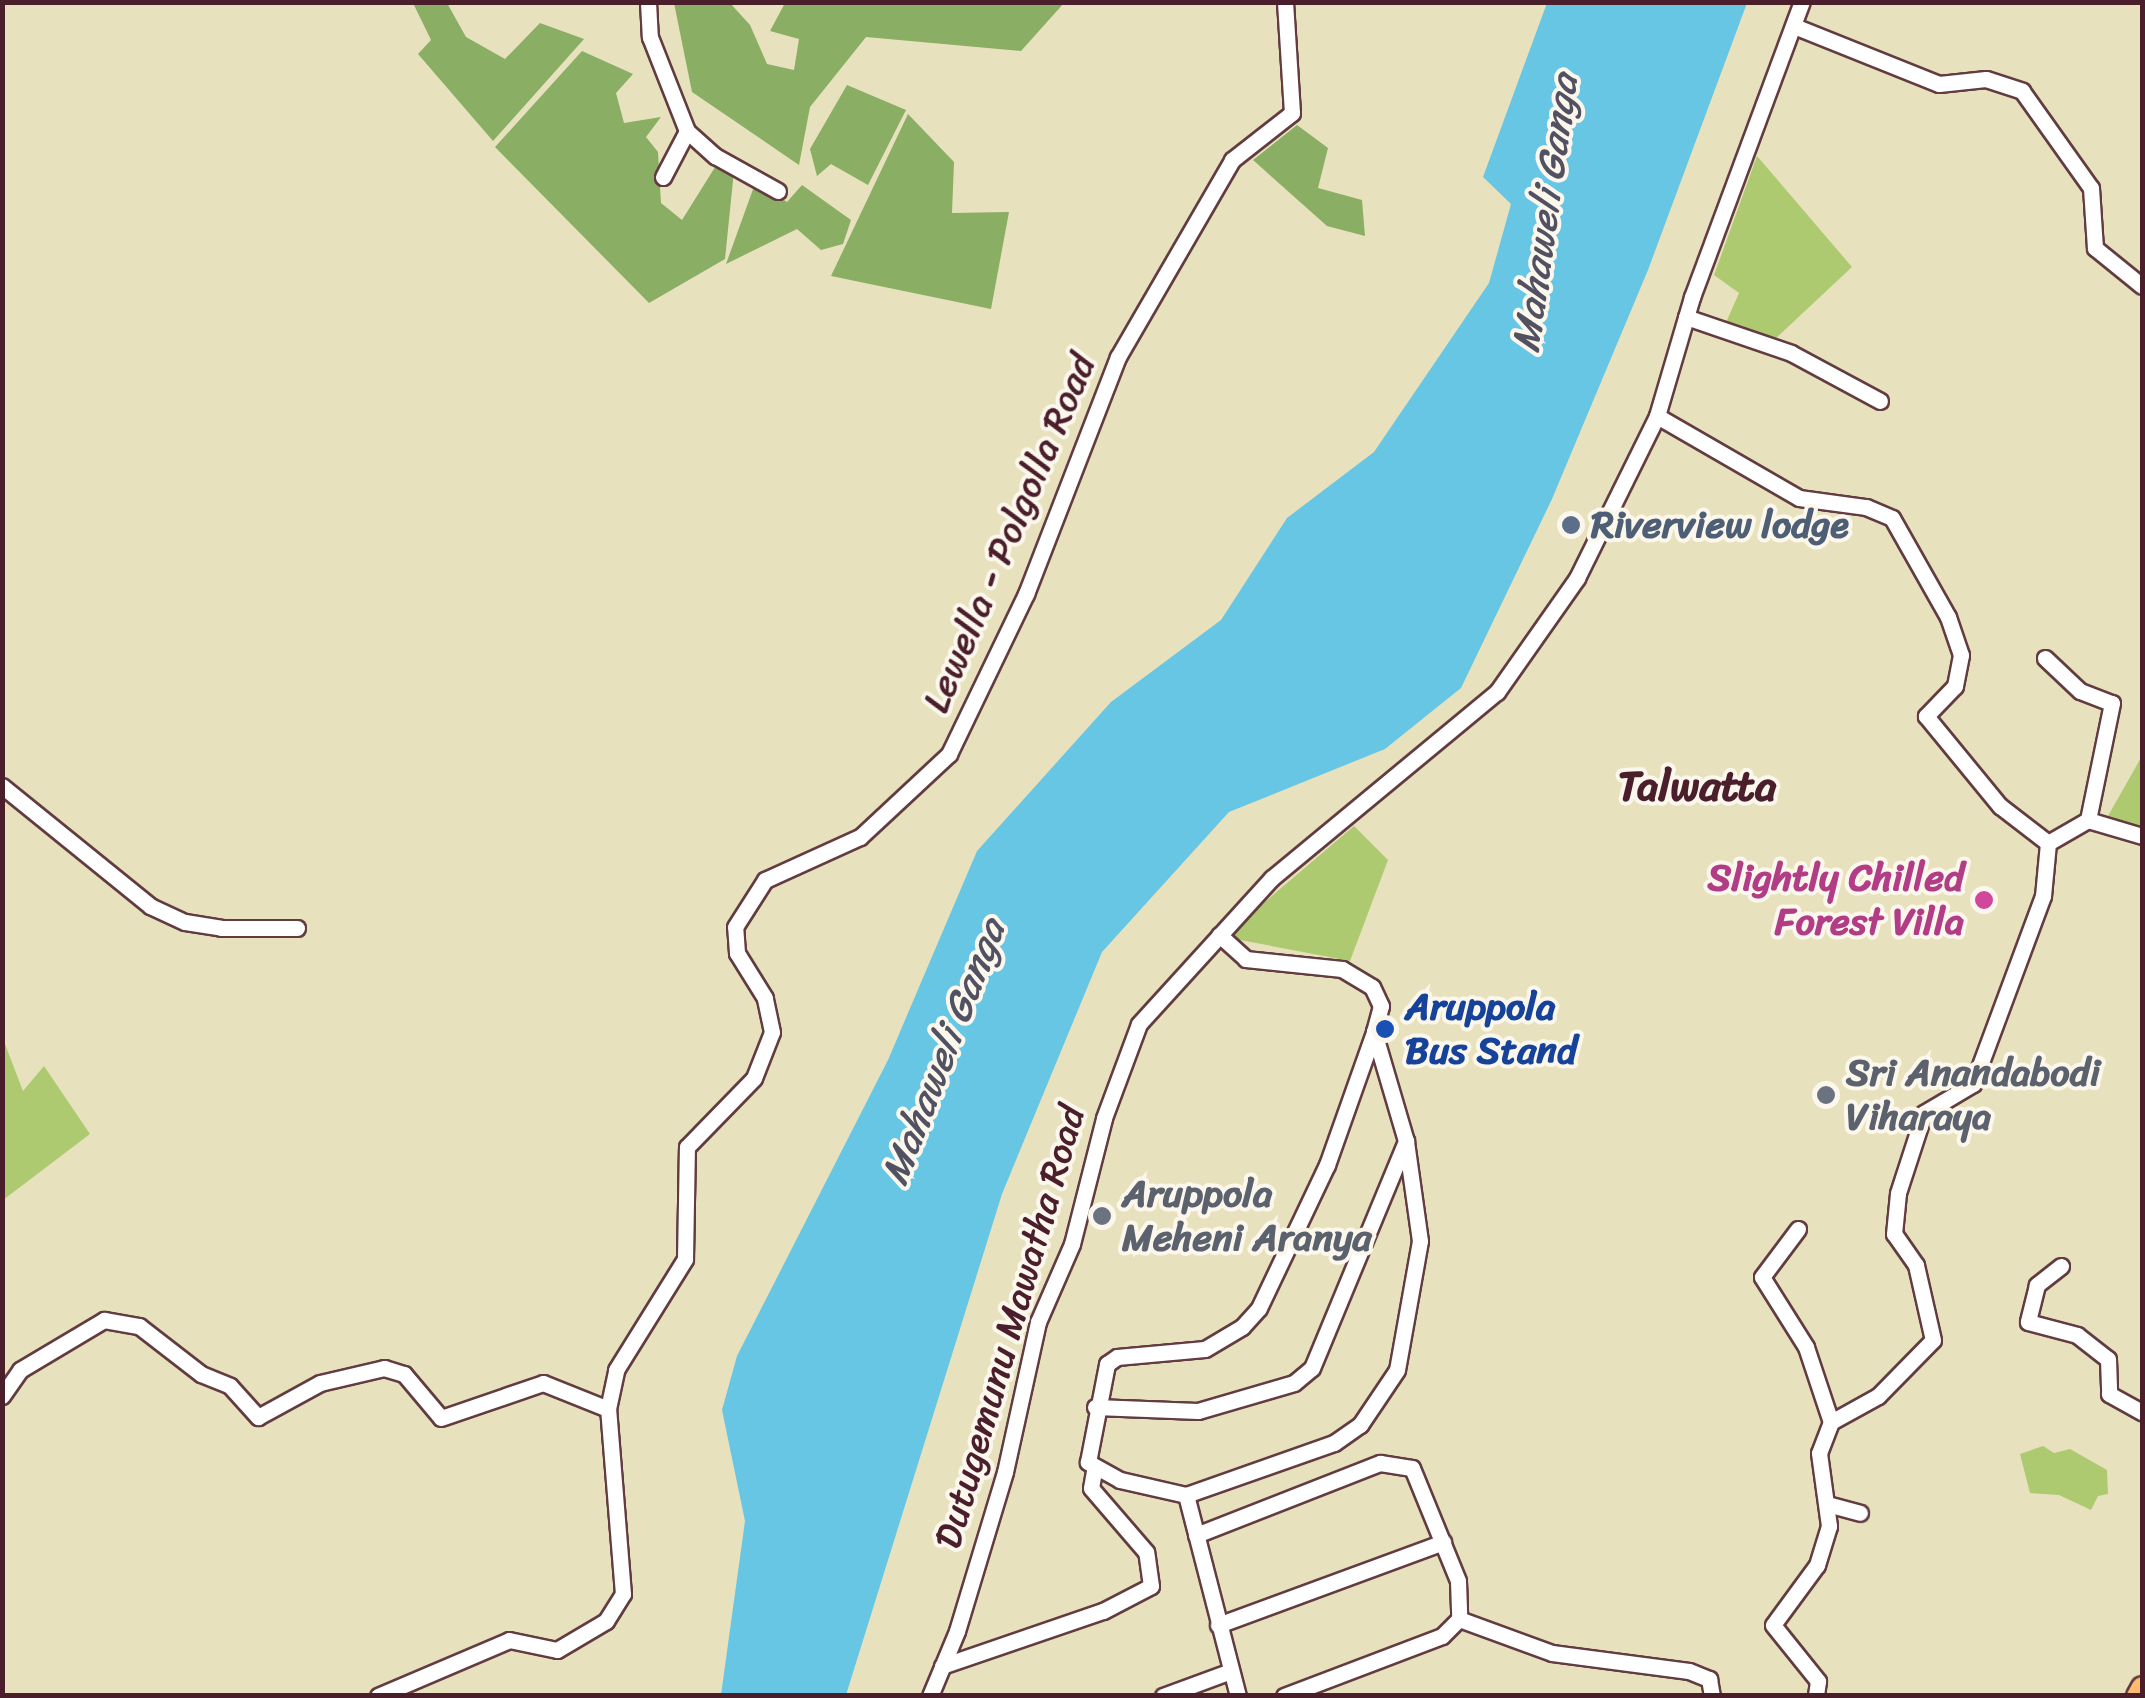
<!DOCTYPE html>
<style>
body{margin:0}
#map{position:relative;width:2145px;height:1698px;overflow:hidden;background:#e8e1bd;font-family:Sriracha,sans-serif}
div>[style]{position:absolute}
.green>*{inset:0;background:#aeca71}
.forest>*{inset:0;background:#8aae63}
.water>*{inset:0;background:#66c6e4}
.roads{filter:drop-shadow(2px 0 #623c41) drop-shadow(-2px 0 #623c41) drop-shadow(0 2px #623c41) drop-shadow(0 -2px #623c41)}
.minor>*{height:15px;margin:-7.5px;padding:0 7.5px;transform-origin:7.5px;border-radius:7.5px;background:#fff}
.major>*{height:20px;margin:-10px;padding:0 10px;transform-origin:10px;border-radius:10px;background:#ffbb71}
.dots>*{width:28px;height:28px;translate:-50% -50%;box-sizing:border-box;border:5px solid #fbf7ec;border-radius:50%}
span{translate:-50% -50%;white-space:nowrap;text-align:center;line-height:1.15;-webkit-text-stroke:8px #fbf7ec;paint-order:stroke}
.service-label{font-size:38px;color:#4e5e75;font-weight:700}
.left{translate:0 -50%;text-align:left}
.street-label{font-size:38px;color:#4a1f2b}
.hotel-label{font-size:38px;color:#b23c85;font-weight:700}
.right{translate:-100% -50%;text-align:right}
.transit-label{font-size:38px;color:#164399;font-weight:700}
.worship-label{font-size:38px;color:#5b616d;font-weight:700}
.water-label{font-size:40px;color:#525162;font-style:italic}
.quarter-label{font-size:42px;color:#4a1f2b;font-weight:700}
.frame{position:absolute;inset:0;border:5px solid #4a1f2b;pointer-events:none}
</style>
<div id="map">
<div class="green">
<i style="clip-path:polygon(1757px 156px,1852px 267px,1774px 340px,1725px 325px,1739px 293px,1714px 275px)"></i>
<i style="clip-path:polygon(2142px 756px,2142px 828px,2108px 816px)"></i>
<i style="clip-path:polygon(1354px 826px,1388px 860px,1350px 961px,1235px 939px,1232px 930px)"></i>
<i style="clip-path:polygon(3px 1039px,23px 1091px,44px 1066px,90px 1134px,3px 1200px)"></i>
<i style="clip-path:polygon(2043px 1446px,2054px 1453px,2070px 1449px,2107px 1470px,2108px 1494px,2098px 1496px,2091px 1510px,2059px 1495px,2030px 1493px,2020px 1454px)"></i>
</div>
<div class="forest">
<i style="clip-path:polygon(413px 3px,447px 3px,466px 37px,505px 59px,540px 23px,584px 39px,493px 141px,418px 54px,431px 40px)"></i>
<i style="clip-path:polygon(674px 3px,730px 3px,750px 25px,767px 64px,794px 70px,799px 39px,770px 31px,785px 3px,1064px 3px,1021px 51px,866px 37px,810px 107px,799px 165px,692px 92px)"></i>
<i style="clip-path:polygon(582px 51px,633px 74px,616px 93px,624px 123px,661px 117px,646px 137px,658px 152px,661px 203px,682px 220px,722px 156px,735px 161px,725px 259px,649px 303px,495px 147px)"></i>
<i style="clip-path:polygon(847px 85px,906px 110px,868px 185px,831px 164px,817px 176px,810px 149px)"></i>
<i style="clip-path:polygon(908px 114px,954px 162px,952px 213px,1009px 212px,991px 309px,831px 276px)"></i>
<i style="clip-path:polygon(1297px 125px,1328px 148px,1318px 188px,1362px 200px,1365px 236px,1327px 226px,1253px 160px)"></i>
<i style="clip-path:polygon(756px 181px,787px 202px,802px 185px,851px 220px,843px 244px,821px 250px,797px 229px,726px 264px)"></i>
</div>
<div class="water">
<i style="clip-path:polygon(1547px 3px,1747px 3px,1648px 270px,1552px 499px,1461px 688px,1385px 749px,1229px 812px,1102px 952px,1002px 1194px,846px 1695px,721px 1695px,745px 1521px,722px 1410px,737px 1356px,888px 1060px,977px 851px,1111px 702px,1221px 620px,1287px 518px,1374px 452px,1489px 283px,1511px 204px,1483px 177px)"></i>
</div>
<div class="roads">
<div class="minor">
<i style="left:648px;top:2px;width:35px;rotate:87deg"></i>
<i style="left:650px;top:37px;width:101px;rotate:68.5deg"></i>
<i style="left:687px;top:131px;width:38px;rotate:42deg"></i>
<i style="left:715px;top:156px;width:72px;rotate:29.1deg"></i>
<i style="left:1794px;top:26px;width:156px;rotate:21.8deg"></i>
<i style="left:1939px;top:84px;width:47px;rotate:-6.1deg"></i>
<i style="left:1986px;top:79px;width:38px;rotate:18deg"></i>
<i style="left:2022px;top:91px;width:119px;rotate:54.6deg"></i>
<i style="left:2091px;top:188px;width:60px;rotate:86.2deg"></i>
<i style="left:2095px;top:248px;width:60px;rotate:39deg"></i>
<i style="left:663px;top:177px;width:52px;rotate:-62.4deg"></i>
<i style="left:1686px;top:317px;width:111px;rotate:18.9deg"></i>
<i style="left:1791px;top:353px;width:101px;rotate:28.3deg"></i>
<i style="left:1657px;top:416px;width:164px;rotate:30deg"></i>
<i style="left:1799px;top:498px;width:68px;rotate:7.7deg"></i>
<i style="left:1866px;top:507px;width:28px;rotate:23deg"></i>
<i style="left:1892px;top:518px;width:114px;rotate:60.5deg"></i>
<i style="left:1948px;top:617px;width:40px;rotate:71.1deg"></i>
<i style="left:1961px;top:655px;width:32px;rotate:101deg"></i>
<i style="left:1955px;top:686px;width:42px;rotate:134deg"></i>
<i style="left:1926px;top:716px;width:117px;rotate:50.6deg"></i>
<i style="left:2000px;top:806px;width:61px;rotate:37.6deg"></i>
<i style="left:2048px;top:843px;width:46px;rotate:-29.9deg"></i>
<i style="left:2088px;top:820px;width:56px;rotate:16.5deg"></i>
<i style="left:2045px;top:658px;width:48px;rotate:43.3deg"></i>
<i style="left:2080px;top:691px;width:34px;rotate:21deg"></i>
<i style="left:2112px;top:703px;width:119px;rotate:101.6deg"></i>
<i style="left:2px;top:786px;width:191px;rotate:39deg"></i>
<i style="left:150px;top:906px;width:38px;rotate:25deg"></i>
<i style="left:185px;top:922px;width:36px;rotate:9deg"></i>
<i style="left:221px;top:928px;width:76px"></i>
<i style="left:1798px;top:1229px;width:60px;rotate:126.9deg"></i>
<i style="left:1762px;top:1277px;width:83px;rotate:57.8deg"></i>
<i style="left:1806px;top:1347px;width:79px;rotate:71.6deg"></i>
<i style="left:1831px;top:1422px;width:33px;rotate:111deg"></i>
<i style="left:1819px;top:1453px;width:74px;rotate:82.2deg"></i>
<i style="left:1829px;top:1526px;width:41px;rotate:107.1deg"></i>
<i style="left:1817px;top:1565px;width:74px;rotate:126.3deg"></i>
<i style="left:1773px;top:1625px;width:72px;rotate:51.2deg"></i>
<i style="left:1818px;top:1681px;width:15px;rotate:98deg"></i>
<i style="left:2061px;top:1266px;width:31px;rotate:142deg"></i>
<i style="left:2037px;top:1285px;width:38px;rotate:104deg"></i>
<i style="left:2028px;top:1322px;width:51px;rotate:14.9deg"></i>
<i style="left:2077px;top:1335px;width:39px;rotate:38deg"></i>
<i style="left:2108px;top:1359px;width:35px;rotate:88deg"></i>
<i style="left:2109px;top:1394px;width:38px;rotate:29deg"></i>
<i style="left:2px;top:1396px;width:32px;rotate:-55deg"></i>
<i style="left:20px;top:1370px;width:98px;rotate:-30.8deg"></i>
<i style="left:104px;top:1320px;width:36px;rotate:10deg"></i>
<i style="left:139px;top:1326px;width:78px;rotate:37.7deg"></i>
<i style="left:201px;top:1374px;width:31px;rotate:22deg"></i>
<i style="left:230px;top:1386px;width:42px;rotate:47.9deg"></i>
<i style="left:258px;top:1417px;width:71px;rotate:-28.7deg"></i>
<i style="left:320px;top:1383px;width:66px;rotate:-13.2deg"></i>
<i style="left:384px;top:1368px;width:21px;rotate:17deg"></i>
<i style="left:404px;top:1374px;width:57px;rotate:49.9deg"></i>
<i style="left:441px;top:1418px;width:108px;rotate:-18.9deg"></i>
<i style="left:543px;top:1383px;width:70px;rotate:21.8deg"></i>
<i style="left:1095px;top:1407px;width:103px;rotate:2.2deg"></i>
<i style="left:1198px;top:1411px;width:100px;rotate:-16.3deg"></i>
<i style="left:1294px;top:1383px;width:23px;rotate:-40deg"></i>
<i style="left:1312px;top:1368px;width:246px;rotate:-67.5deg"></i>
<i style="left:1831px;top:1422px;width:54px;rotate:-29deg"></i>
<i style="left:1878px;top:1396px;width:78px;rotate:-45.5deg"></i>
<i style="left:1933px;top:1340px;width:77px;rotate:-102.8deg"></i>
<i style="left:1916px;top:1265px;width:38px;rotate:-125deg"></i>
<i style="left:1894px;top:1234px;width:41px;rotate:-84.4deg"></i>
<i style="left:1898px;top:1193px;width:84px;rotate:-72deg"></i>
<i style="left:1924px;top:1113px;width:57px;rotate:-30.6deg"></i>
<i style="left:1973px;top:1084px;width:201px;rotate:-69.6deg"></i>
<i style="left:2043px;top:896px;width:53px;rotate:-84.6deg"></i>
<i style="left:1186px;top:1495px;width:157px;rotate:-19.4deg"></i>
<i style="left:1334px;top:1443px;width:32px;rotate:-35deg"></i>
<i style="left:1360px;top:1425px;width:66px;rotate:-56.1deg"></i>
<i style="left:1397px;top:1370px;width:131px;rotate:-79.9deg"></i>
<i style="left:1420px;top:1241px;width:101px;rotate:-98deg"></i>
<i style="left:1406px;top:1141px;width:114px;rotate:-106.4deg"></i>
<i style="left:1374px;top:1032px;width:27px;rotate:-75deg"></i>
<i style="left:1381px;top:1006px;width:21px;rotate:-115deg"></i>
<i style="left:1372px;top:987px;width:35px;rotate:-149deg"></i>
<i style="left:1342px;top:969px;width:97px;rotate:-174.1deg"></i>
<i style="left:1246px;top:959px;width:36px;rotate:-138deg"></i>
<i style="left:1186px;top:1495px;width:68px;rotate:-167.2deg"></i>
<i style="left:1120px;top:1480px;width:37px;rotate:-151deg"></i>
<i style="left:1088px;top:1462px;width:100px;rotate:-79deg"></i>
<i style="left:1107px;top:1364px;width:12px;rotate:-35deg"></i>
<i style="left:1117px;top:1357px;width:88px;rotate:-5.2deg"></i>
<i style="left:1205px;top:1349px;width:43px;rotate:-30.7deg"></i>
<i style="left:1242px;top:1327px;width:25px;rotate:-48deg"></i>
<i style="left:1259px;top:1308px;width:158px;rotate:-64.6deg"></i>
<i style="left:1327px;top:1165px;width:141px;rotate:-70.5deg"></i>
<i style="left:1186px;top:1495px;width:208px;rotate:75.5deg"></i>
<i style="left:1827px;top:1504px;width:34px;rotate:15deg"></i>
<i style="left:1196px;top:1535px;width:198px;rotate:-21.4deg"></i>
<i style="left:1380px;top:1463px;width:32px;rotate:9deg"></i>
<i style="left:1412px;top:1468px;width:122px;rotate:67.8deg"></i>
<i style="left:1458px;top:1581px;width:38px;rotate:88deg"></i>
<i style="left:1459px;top:1619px;width:24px;rotate:135deg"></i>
<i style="left:1442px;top:1636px;width:169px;rotate:159.2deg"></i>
<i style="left:1459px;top:1619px;width:99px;rotate:20.1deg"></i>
<i style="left:1552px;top:1653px;width:138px;rotate:7.5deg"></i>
<i style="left:1689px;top:1671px;width:22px;rotate:22deg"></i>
<i style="left:1709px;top:1679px;width:17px;rotate:80deg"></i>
<i style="left:1218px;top:1625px;width:240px;rotate:-20.2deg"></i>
<i style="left:942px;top:1666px;width:170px;rotate:-18.9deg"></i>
<i style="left:1103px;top:1611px;width:54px;rotate:-27.5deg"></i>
<i style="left:1151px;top:1586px;width:34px;rotate:-98deg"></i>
<i style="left:1146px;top:1552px;width:84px;rotate:-130.7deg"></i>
<i style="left:1091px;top:1488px;width:17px;rotate:-80deg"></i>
<i style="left:378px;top:1696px;width:142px;rotate:-23.1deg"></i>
<i style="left:509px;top:1640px;width:49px;rotate:11.8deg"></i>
<i style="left:557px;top:1650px;width:57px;rotate:-30.6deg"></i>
<i style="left:606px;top:1621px;width:32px;rotate:-58deg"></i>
<i style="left:623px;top:1594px;width:186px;rotate:-94.6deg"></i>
<i style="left:608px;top:1409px;width:40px;rotate:-78deg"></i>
<i style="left:616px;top:1370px;width:131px;rotate:-58.1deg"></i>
<i style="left:685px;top:1259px;width:112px;rotate:-89deg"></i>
<i style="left:687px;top:1147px;width:96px;rotate:-45.8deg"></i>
<i style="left:754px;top:1078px;width:49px;rotate:-68.6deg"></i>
<i style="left:772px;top:1032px;width:35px;rotate:-102deg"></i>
<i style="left:765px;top:998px;width:53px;rotate:-121.9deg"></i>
<i style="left:737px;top:953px;width:26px;rotate:-94deg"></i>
<i style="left:735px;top:927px;width:56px;rotate:-57.4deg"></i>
<i style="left:765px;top:880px;width:104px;rotate:-24.4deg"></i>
<i style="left:860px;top:837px;width:122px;rotate:-43deg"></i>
<i style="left:949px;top:754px;width:178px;rotate:-64.3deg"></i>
<i style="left:1026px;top:594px;width:254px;rotate:-68.8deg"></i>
<i style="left:1118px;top:357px;width:228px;rotate:-59.9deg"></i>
<i style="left:1232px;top:160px;width:76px;rotate:-38.1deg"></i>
<i style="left:1292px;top:113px;width:111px;rotate:-93.6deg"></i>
<i style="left:930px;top:1696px;width:70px;rotate:-67.4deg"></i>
<i style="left:957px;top:1631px;width:166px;rotate:-73.2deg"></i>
<i style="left:1005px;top:1472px;width:154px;rotate:-77.6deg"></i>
<i style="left:1038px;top:1322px;width:85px;rotate:-66.4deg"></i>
<i style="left:1072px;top:1244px;width:130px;rotate:-75.7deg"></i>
<i style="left:1104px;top:1118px;width:100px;rotate:-69.6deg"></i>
<i style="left:1139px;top:1024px;width:197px;rotate:-47.7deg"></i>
<i style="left:1272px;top:878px;width:292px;rotate:-39.6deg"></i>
<i style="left:1497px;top:692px;width:139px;rotate:-54.9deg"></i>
<i style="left:1577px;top:578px;width:181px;rotate:-63.7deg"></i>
<i style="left:1657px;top:416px;width:124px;rotate:-73.6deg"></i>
<i style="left:1692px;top:297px;width:315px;rotate:-69.6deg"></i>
<i style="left:1163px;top:1696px;width:72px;rotate:-20.2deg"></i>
</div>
<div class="major">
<i style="left:2137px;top:1696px;width:10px;rotate:-61deg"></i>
</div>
</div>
<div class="dots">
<i style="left:1571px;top:525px;background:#5c6f8a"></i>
<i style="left:1984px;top:900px;background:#d1479c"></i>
<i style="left:1385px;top:1029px;background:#1a4fb4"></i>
<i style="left:1826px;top:1095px;background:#6b7280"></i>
<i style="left:1102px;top:1216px;background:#6b7280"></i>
</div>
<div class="service-label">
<span class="left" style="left:1591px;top:525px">Riverview lodge</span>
</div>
<div class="street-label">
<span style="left:1009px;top:533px;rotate:-67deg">Lewella - Polgolla Road</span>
<span style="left:1010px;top:1327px;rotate:-74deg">Dutugemunu Mawatha Road</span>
</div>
<div class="hotel-label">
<span class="right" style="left:1964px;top:900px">Slightly Chilled<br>Forest Villa</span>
</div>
<div class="transit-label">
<span class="left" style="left:1405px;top:1029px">Aruppola<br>Bus Stand</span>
</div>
<div class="worship-label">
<span class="left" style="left:1846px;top:1095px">Sri Anandabodi<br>Viharaya</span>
<span class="left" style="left:1122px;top:1216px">Aruppola<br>Meheni Aranya</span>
</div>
<div class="water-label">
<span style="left:1545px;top:213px;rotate:-82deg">Mahaweli Ganga</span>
<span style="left:943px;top:1052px;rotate:-69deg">Mahaweli Ganga</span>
</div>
<div class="quarter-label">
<span style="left:1697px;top:786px">Talwatta</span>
</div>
<div class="frame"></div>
</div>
